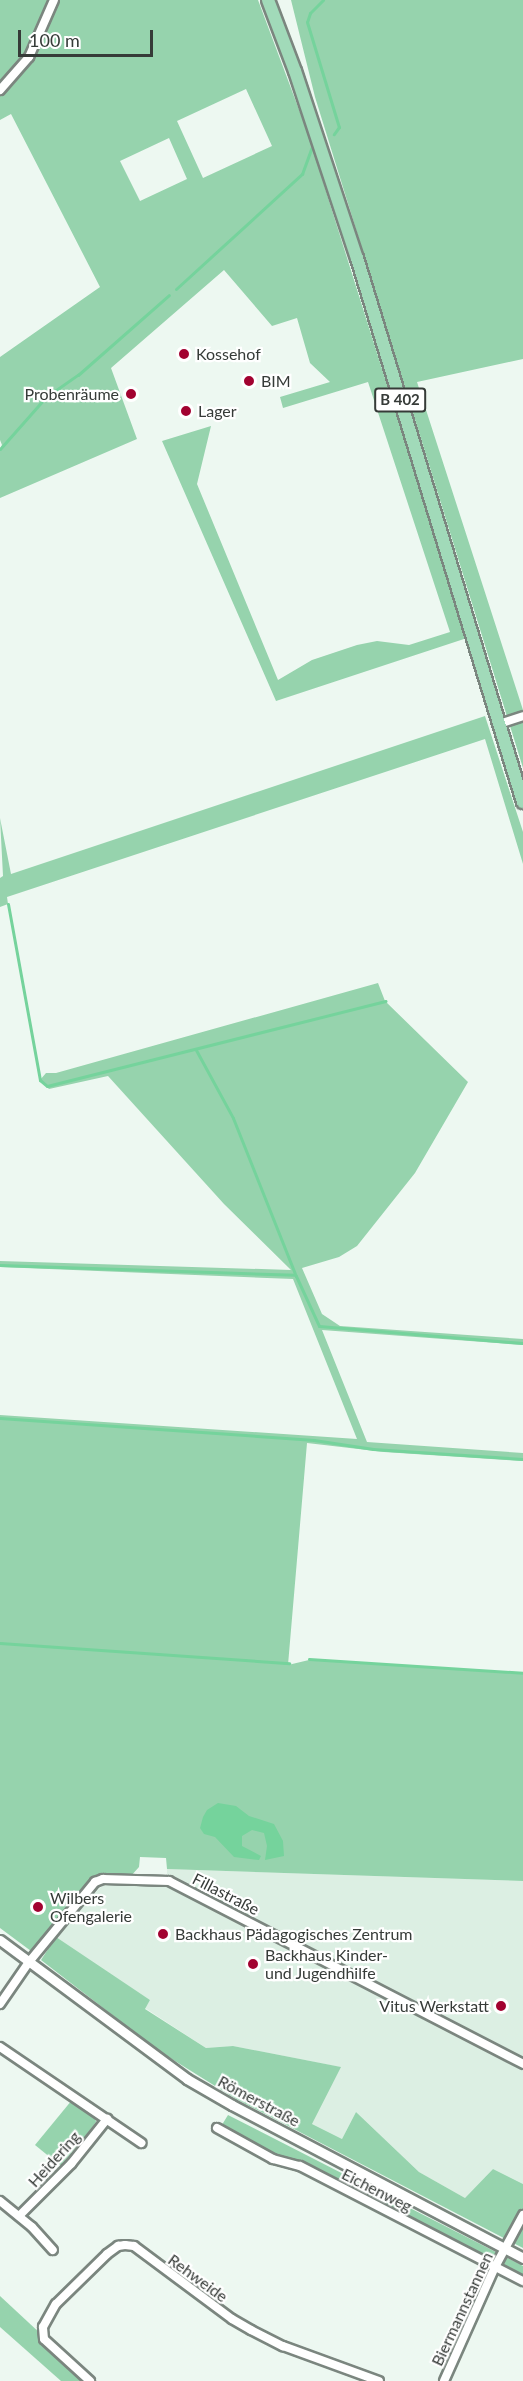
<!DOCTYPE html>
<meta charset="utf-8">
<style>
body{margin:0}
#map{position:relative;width:523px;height:2381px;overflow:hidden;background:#edf8f1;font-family:Lato,sans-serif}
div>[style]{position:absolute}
.built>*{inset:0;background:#dcefe3}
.green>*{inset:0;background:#96d3ad}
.water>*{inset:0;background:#75d39c}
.stream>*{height:3px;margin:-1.5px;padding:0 1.5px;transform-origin:1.5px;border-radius:1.5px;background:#75d39c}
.roads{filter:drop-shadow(2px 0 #7b867f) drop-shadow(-2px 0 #7b867f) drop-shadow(0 2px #7b867f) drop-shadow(0 -2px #7b867f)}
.minor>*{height:8px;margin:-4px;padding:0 4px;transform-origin:4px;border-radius:4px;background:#fff}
.tertiary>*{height:9px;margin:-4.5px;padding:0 4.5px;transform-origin:4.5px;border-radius:4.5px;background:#fff}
.primary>*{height:12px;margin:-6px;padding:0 6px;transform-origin:6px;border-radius:6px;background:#a1dab9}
.dots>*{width:16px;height:16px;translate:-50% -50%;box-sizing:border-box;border:3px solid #fff;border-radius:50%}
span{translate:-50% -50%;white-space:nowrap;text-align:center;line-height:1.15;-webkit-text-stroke:4.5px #fff;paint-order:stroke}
.shield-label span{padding:2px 4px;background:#fff;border:2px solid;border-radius:4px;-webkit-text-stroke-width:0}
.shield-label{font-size:15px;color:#363b38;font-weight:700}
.poi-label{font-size:16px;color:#363b38}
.left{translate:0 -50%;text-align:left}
.right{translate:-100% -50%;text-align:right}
.street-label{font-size:16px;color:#363b38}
.scale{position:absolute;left:18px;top:30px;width:135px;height:27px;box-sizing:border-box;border:3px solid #363b38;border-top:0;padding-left:8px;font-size:18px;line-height:21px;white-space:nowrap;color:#363b38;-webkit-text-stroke:4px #fff;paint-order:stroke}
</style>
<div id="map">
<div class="built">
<i style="clip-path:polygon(167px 1869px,523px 1881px,523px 2184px,493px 2169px,465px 2198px,419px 2172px,356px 2112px,342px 2139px,312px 2124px,340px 2067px,233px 2046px,206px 2048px,145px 2008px,150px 2000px,56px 1938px,82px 1904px,107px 1882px,167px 1886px)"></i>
</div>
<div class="green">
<i style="clip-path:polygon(0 0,48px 0,27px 52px,8px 79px,0 85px)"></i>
<i style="clip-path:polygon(evenodd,58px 0,258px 0,307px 131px,467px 638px,276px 701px,162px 441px,211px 426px,197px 484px,278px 680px,312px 660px,357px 645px,377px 641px,409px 645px,450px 632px,368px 382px,283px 408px,280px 397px,330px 382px,310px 363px,297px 318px,272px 326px,224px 270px,111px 368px,137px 439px,0 498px,0 449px,2px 445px,0 440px,0 357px,100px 287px,11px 114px,0 120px,0 96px,14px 84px,34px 57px,58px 0,246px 89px,272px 146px,203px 178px,177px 121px,246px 89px,58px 0,169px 138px,187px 179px,140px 201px,120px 161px,169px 138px)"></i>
<i style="clip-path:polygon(291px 0,523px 0,523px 359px,417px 382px,523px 710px,523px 768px,315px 97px)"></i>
<i style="clip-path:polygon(485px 716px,523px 832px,523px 864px,485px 739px,7px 897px,8px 904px,0 907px,0 878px,3px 876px,0 818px,11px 874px)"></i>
<i style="clip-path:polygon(378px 983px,385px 1001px,468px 1082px,415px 1173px,357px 1246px,339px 1257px,302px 1268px,322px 1314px,340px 1326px,523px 1339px,523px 1345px,322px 1330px,367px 1442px,523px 1453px,523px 1461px,384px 1452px,307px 1443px,288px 1665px,309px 1660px,523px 1674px,523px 1881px,167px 1869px,166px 1858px,140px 1857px,139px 1867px,130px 1877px,102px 1876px,93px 1878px,85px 1885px,31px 1951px,0 1928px,0 1415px,357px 1439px,293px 1279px,0 1267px,0 1261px,291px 1270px,224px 1204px,108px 1076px,49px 1089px,40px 1080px,46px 1073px,56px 1073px)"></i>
<i style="clip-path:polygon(56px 1937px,150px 2000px,145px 2009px,206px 2048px,233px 2046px,341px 2067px,312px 2124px,342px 2139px,356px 2112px,419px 2172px,465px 2198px,493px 2169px,523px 2184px,523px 2248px,236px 2099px,159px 2051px,41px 1960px)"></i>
<i style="clip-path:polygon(72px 2100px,95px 2117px,96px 2122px,62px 2167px,35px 2145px)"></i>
<i style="clip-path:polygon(228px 2115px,523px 2266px,523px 2281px,353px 2190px,220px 2128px)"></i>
<i style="clip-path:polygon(0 2296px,42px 2335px,90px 2381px,61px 2381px,0 2327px)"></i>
</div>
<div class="water">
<i style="clip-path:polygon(218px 1803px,236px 1806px,249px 1816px,274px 1824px,283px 1841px,284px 1856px,265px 1860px,267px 1846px,264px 1833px,252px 1830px,242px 1836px,242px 1846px,261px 1856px,259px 1860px,234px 1857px,215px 1837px,204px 1834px,200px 1828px,203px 1817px,207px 1810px)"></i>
</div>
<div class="stream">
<i style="left:323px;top:0;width:18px;rotate:135deg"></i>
<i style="left:310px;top:13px;width:9px;rotate:108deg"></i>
<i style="left:307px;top:22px;width:110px;rotate:73.1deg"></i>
<i style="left:339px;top:127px;width:9px;rotate:126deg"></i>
<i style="left:176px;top:289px;width:171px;rotate:-42.4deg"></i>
<i style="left:302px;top:174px;width:27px;rotate:-70deg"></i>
<i style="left:0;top:449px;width:69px;rotate:-48.5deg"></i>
<i style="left:46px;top:397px;width:39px;rotate:-35deg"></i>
<i style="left:78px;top:375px;width:121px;rotate:-41.3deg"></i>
<i style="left:8px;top:904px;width:179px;rotate:79.7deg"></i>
<i style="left:40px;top:1080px;width:9px;rotate:41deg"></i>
<i style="left:47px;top:1086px;width:349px;rotate:-14.1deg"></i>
<i style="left:196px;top:1050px;width:77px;rotate:61.4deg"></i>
<i style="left:233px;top:1118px;width:170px;rotate:68.3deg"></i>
<i style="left:296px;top:1276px;width:55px;rotate:65.3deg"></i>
<i style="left:319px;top:1326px;width:205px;rotate:4.8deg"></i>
<i style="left:0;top:1265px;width:295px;rotate:1.9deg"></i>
<i style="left:0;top:1418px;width:315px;rotate:4deg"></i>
<i style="left:314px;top:1440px;width:60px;rotate:8.7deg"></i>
<i style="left:373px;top:1449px;width:150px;rotate:3.8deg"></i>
<i style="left:0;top:1643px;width:290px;rotate:4deg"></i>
<i style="left:309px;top:1659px;width:214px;rotate:3.7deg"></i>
</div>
<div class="roads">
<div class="minor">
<i style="left:0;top:90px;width:44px;rotate:-48.7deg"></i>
<i style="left:29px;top:57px;width:62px;rotate:-66.3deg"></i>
<i style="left:499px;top:724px;width:25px;rotate:-18deg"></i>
<i style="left:0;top:2004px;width:51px;rotate:-55.4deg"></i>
<i style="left:29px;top:1962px;width:104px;rotate:-50.5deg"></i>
<i style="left:95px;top:1882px;width:9px;rotate:-21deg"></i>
<i style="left:103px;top:1879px;width:66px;rotate:1.7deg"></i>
<i style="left:169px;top:1881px;width:399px;rotate:27.3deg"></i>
<i style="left:0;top:2047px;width:171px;rotate:34.2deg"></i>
<i style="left:217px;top:2128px;width:64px;rotate:29deg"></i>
<i style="left:273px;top:2159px;width:28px;rotate:15deg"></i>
<i style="left:300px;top:2166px;width:251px;rotate:27.3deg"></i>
<i style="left:0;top:2201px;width:41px;rotate:39.1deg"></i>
<i style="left:32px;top:2227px;width:31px;rotate:48deg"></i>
<i style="left:19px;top:2216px;width:74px;rotate:-45deg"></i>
<i style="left:71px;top:2164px;width:58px;rotate:-51.3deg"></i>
<i style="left:90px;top:2381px;width:62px;rotate:-137.6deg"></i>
<i style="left:44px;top:2339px;width:12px;rotate:-95deg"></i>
<i style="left:43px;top:2327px;width:26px;rotate:-61deg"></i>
<i style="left:56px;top:2304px;width:71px;rotate:-44.4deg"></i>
<i style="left:107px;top:2254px;width:14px;rotate:-36deg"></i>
<i style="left:118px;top:2246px;width:7px;rotate:-8deg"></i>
<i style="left:125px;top:2245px;width:9px;rotate:6deg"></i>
<i style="left:134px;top:2246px;width:122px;rotate:36.7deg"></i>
<i style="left:232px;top:2319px;width:22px;rotate:30deg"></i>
<i style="left:251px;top:2330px;width:36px;rotate:27deg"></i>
<i style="left:283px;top:2346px;width:102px;rotate:20deg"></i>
<i style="left:444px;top:2381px;width:125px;rotate:-65.9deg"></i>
<i style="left:495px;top:2267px;width:59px;rotate:-61.7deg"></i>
</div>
<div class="tertiary">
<i style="left:0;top:1940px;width:233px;rotate:36.6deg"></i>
<i style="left:187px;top:2079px;width:52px;rotate:30deg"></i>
<i style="left:232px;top:2105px;width:329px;rotate:27.7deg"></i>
</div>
<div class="primary">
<i style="left:268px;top:0;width:76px;rotate:69.2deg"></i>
<i style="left:295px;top:71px;width:197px;rotate:71.7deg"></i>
<i style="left:357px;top:258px;width:569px;rotate:73.03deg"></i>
</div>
</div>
<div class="dots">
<i style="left:184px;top:354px;background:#a20230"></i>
<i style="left:249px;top:381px;background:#a20230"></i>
<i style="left:131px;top:394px;background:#a20230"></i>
<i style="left:186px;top:411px;background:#a20230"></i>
<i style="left:38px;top:1907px;background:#a20230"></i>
<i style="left:163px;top:1934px;background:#a20230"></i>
<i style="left:253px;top:1964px;background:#a20230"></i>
<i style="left:501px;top:2006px;background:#a20230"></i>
</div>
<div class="shield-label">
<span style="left:400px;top:400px">B 402</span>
</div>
<div class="poi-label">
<span class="left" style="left:196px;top:354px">Kossehof</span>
<span class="left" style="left:261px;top:381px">BIM</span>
<span class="right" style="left:119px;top:394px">Probenräume</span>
<span class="left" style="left:198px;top:411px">Lager</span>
<span class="left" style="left:50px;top:1907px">Wilbers<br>Ofengalerie</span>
<span class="left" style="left:175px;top:1934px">Backhaus Pädagogisches Zentrum</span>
<span class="left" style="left:265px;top:1964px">Backhaus Kinder-<br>und Jugendhilfe</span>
<span class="right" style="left:489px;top:2006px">Vitus Werkstatt</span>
</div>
<div class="street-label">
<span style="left:226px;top:1894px;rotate:27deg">Fillastraße</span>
<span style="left:259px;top:2101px;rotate:28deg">Römerstraße</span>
<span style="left:54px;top:2159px;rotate:-48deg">Heidering</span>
<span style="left:377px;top:2190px;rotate:27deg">Eichenweg</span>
<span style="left:198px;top:2278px;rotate:36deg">Rehweide</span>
<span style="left:462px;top:2309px;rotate:-65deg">Biermannstannen</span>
</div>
<div class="scale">100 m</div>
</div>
